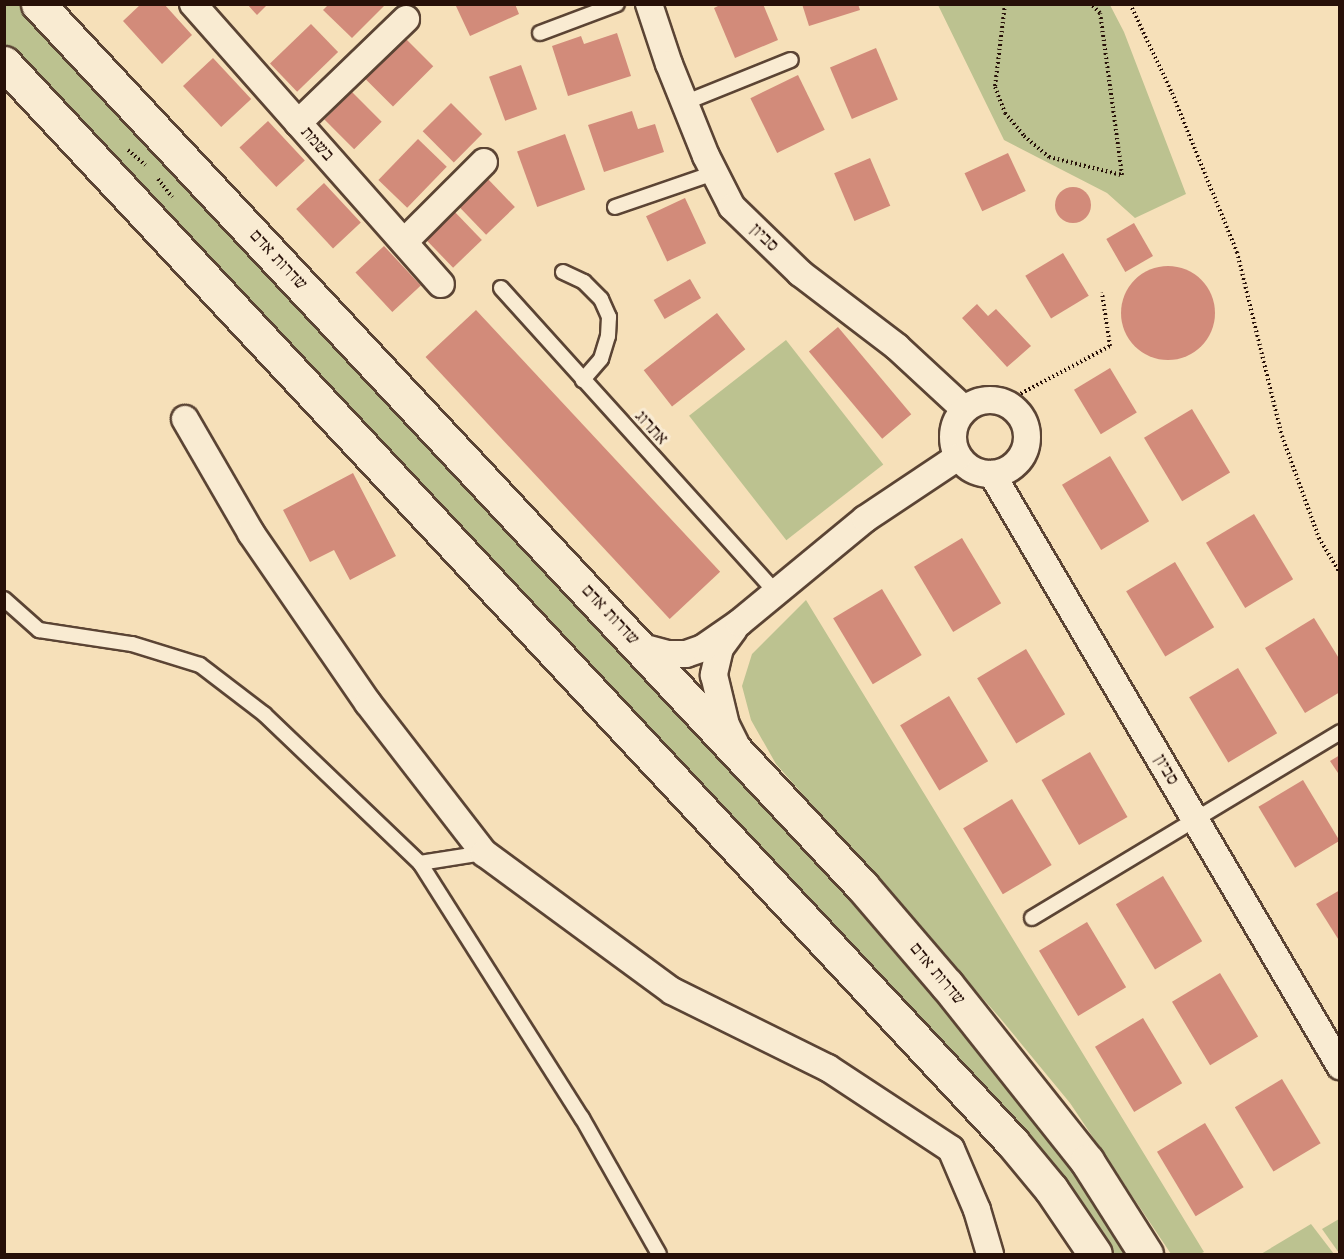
<!DOCTYPE html>
<meta charset="utf-8">
<style>
body{margin:0}
#map{position:relative;width:1344px;height:1259px;overflow:hidden;background:#f6e0b9;font-family:"Old Standard TT","Frank Ruhl Libre",serif}
div>[style]{position:absolute}
.green>*{inset:0;background:#bcc290;transform-origin:0 0}
.building>*{inset:0;background:#d28b7a;transform-origin:0 0}
.round{border-radius:50%}
.path>*{height:4px;margin-top:-2px;transform-origin:0;background:repeating-linear-gradient(90deg,#271008 0 1.5px,transparent 0 4.5px)}
.roads{filter:drop-shadow(2px 0 #5b4434) drop-shadow(-2px 0 #5b4434) drop-shadow(0 2px #5b4434) drop-shadow(0 -2px #5b4434)}
.lane>*{height:14px;margin:-7px;padding:0 7px;transform-origin:7px;border-radius:7px;background:#f9ebd2}
.street>*{height:26px;margin:-13px;padding:0 13px;transform-origin:13px;border-radius:13px;background:#f9ebd2}
.street>.ring{margin:-13px;padding:0;box-sizing:content-box;background:none;border:26px solid #f9ebd2;border-radius:50%}
.secondary>*{height:33px;margin:-16.5px;padding:0 16.5px;transform-origin:16.5px;border-radius:16.5px;background:#f9ebd2}
span{translate:-50% -50%;white-space:nowrap;text-align:center;line-height:1.15;-webkit-text-stroke:6px #f9ebd2;paint-order:stroke}
.street-label{font-size:18px;color:#271008}
.frame{position:absolute;inset:0;border:6px solid #271008;pointer-events:none}
</style>
<div id="map">
<div class="green">
<i style="clip-path:polygon(5px 5px,19px 5px,851px 896px,936px 994px,1076px 1170px,1129px 1254px,1107px 1254px,5px 49px)"></i>
<i style="clip-path:polygon(938px 5px,1110px 5px,1124px 32px,1186px 194px,1135px 218px,1107px 193px,1004px 140px)"></i>
<i style="left:786px;top:340px;width:158px;height:123px;rotate:52deg"></i>
<i style="clip-path:polygon(806px 600px,1204px 1252px,1200px 1254px,1171px 1254px,1070px 1103px,1000px 1018px,776px 764px,751px 720px,742px 686px,752px 654px)"></i>
<i style="clip-path:polygon(1339px 1219px,1339px 1253px,1322px 1229px)"></i>
<i style="clip-path:polygon(1311px 1224px,1334px 1254px,1261px 1254px)"></i>
</div>
<div class="building">
<i style="clip-path:polygon(141px 4px,164px 4px,192px 35px,162px 64px,123px 21px)"></i>
<i style="clip-path:polygon(247px 4px,268px 4px,257px 15px)"></i>
<i style="clip-path:polygon(329px 4px,386px 4px,352px 38px,323px 10px)"></i>
<i style="clip-path:polygon(455px 4px,515px 4px,519px 14px,470px 36px)"></i>
<i style="clip-path:polygon(722px 4px,763px 4px,778px 40px,735px 58px,714px 8px)"></i>
<i style="clip-path:polygon(802px 4px,858px 4px,860px 10px,809px 26px)"></i>
<i style="left:311px;top:24px;width:39px;height:57px;rotate:46deg"></i>
<i style="clip-path:polygon(617px 33px,631px 76px,568px 96px,552px 46px,581px 36px,584px 44px)"></i>
<i style="left:405px;top:38px;width:40px;height:57px;rotate:45deg"></i>
<i style="left:876px;top:48px;width:56px;height:50px;rotate:67deg"></i>
<i style="left:213px;top:58px;width:56px;height:41px;rotate:47deg"></i>
<i style="left:521px;top:65px;width:47px;height:34px;rotate:70deg"></i>
<i style="left:798px;top:75px;width:61px;height:53px;rotate:64deg"></i>
<i style="left:352px;top:92px;width:42px;height:39px;rotate:45deg"></i>
<i style="left:451px;top:103px;width:44px;height:40px;rotate:45deg"></i>
<i style="clip-path:polygon(632px 111px,638px 129px,655px 124px,664px 152px,604px 172px,588px 125px)"></i>
<i style="left:268px;top:121px;width:54px;height:39px;rotate:47deg"></i>
<i style="left:565px;top:134px;width:59px;height:51px;rotate:70deg"></i>
<i style="left:418px;top:139px;width:40px;height:57px;rotate:44deg"></i>
<i style="left:1008px;top:153px;width:42px;height:48px;rotate:65deg"></i>
<i style="left:870px;top:158px;width:52px;height:39px;rotate:67deg"></i>
<i style="left:485px;top:176px;width:43px;height:40px;rotate:46deg"></i>
<i style="left:324px;top:183px;width:54px;height:38px;rotate:47deg"></i>
<i class="round" style="left:1055px;top:187px;width:36px;height:36px"></i>
<i style="left:685px;top:198px;width:50px;height:43px;rotate:65deg"></i>
<i style="left:452px;top:209px;width:43px;height:40px;rotate:46deg"></i>
<i style="left:1134px;top:223px;width:38px;height:32px;rotate:60deg"></i>
<i style="left:384px;top:246px;width:54px;height:39px;rotate:47deg"></i>
<i style="left:1063px;top:253px;width:50px;height:44px;rotate:59deg"></i>
<i class="round" style="left:1121px;top:266px;width:94px;height:94px"></i>
<i style="left:690px;top:279px;width:22px;height:42px;rotate:60deg"></i>
<i style="clip-path:polygon(977px 304px,988px 316px,996px 309px,1031px 346px,1007px 367px,962px 318px)"></i>
<i style="left:476px;top:310px;width:358px;height:69px;rotate:47deg"></i>
<i style="left:717px;top:313px;width:46px;height:93px;rotate:52deg"></i>
<i style="left:838px;top:327px;width:114px;height:38px;rotate:50deg"></i>
<i style="left:1110px;top:368px;width:52px;height:42px;rotate:59deg"></i>
<i style="left:1192px;top:409px;width:74px;height:56px;rotate:59deg"></i>
<i style="left:1110px;top:456px;width:76px;height:56px;rotate:59deg"></i>
<i style="clip-path:polygon(353px 473px,396px 556px,350px 580px,334px 550px,310px 562px,283px 510px)"></i>
<i style="left:1254px;top:514px;width:76px;height:56px;rotate:59deg"></i>
<i style="left:962px;top:538px;width:76px;height:56px;rotate:59deg"></i>
<i style="left:1175px;top:562px;width:76px;height:57px;rotate:59deg"></i>
<i style="left:882px;top:589px;width:77px;height:57px;rotate:59deg"></i>
<i style="clip-path:polygon(1314px 618px,1340px 660px,1340px 692px,1305px 713px,1265px 648px)"></i>
<i style="left:1026px;top:649px;width:76px;height:57px;rotate:59deg"></i>
<i style="left:1238px;top:668px;width:76px;height:57px;rotate:59deg"></i>
<i style="left:949px;top:696px;width:76px;height:57px;rotate:59deg"></i>
<i style="left:1090px;top:752px;width:75px;height:56px;rotate:60deg"></i>
<i style="clip-path:polygon(1340px 755px,1340px 776px,1330px 761px)"></i>
<i style="left:1303px;top:780px;width:71px;height:52px;rotate:59deg"></i>
<i style="left:1012px;top:799px;width:77px;height:57px;rotate:59deg"></i>
<i style="left:1163px;top:876px;width:76px;height:55px;rotate:59deg"></i>
<i style="clip-path:polygon(1340px 890px,1340px 942px,1316px 904px)"></i>
<i style="left:1087px;top:922px;width:76px;height:56px;rotate:59deg"></i>
<i style="left:1220px;top:973px;width:74px;height:56px;rotate:59deg"></i>
<i style="left:1143px;top:1018px;width:76px;height:56px;rotate:59deg"></i>
<i style="left:1282px;top:1079px;width:75px;height:55px;rotate:59deg"></i>
<i style="left:1205px;top:1123px;width:75px;height:56px;rotate:59deg"></i>
</div>
<div class="path">
<i style="left:1005px;top:4px;width:84px;rotate:96.9deg"></i>
<i style="left:995px;top:87px;width:28px;rotate:69deg"></i>
<i style="left:1005px;top:113px;width:30px;rotate:50deg"></i>
<i style="left:1024px;top:136px;width:33px;rotate:40deg"></i>
<i style="left:1049px;top:157px;width:75px;rotate:13.9deg"></i>
<i style="left:1122px;top:175px;width:163px;rotate:-97.7deg"></i>
<i style="left:1100px;top:13px;width:13px;rotate:-135deg"></i>
<i style="left:1130px;top:4px;width:98px;rotate:64.7deg"></i>
<i style="left:1172px;top:93px;width:172px;rotate:67.8deg"></i>
<i style="left:1237px;top:252px;width:189px;rotate:76.3deg"></i>
<i style="left:1282px;top:436px;width:109px;rotate:70.1deg"></i>
<i style="left:1319px;top:538px;width:41px;rotate:59deg"></i>
<i style="left:128px;top:150px;width:23px;rotate:41deg"></i>
<i style="left:158px;top:179px;width:23px;rotate:52deg"></i>
<i style="left:1005px;top:402px;width:119px;rotate:-28.1deg"></i>
<i style="left:1110px;top:346px;width:54px;rotate:-98.6deg"></i>
</div>
<div class="roads">
<div class="lane">
<i style="left:540px;top:33px;width:82px;rotate:-20.6deg"></i>
<i style="left:684px;top:103px;width:115px;rotate:-21.9deg"></i>
<i style="left:615px;top:207px;width:105px;rotate:-19deg"></i>
<i style="left:563px;top:272px;width:23px;rotate:25deg"></i>
<i style="left:584px;top:282px;width:24px;rotate:45deg"></i>
<i style="left:601px;top:299px;width:20px;rotate:66deg"></i>
<i style="left:609px;top:317px;width:19px;rotate:93deg"></i>
<i style="left:608px;top:336px;width:24px;rotate:107deg"></i>
<i style="left:601px;top:359px;width:28px;rotate:131deg"></i>
<i style="left:501px;top:288px;width:410px;rotate:47.9deg"></i>
<i style="left:4px;top:599px;width:47px;rotate:41.5deg"></i>
<i style="left:39px;top:630px;width:94px;rotate:8.6deg"></i>
<i style="left:132px;top:644px;width:71px;rotate:17.2deg"></i>
<i style="left:200px;top:665px;width:81px;rotate:37.4deg"></i>
<i style="left:264px;top:714px;width:216px;rotate:43.7deg"></i>
<i style="left:420px;top:863px;width:65px;rotate:-8.9deg"></i>
<i style="left:420px;top:863px;width:302px;rotate:57.6deg"></i>
<i style="left:582px;top:1118px;width:156px;rotate:60.5deg"></i>
<i style="left:1032px;top:918px;width:360px;rotate:-31.1deg"></i>
</div>
<div class="street">
<i style="left:193px;top:4px;width:374px;rotate:48.5deg"></i>
<i style="left:649px;top:4px;width:63px;rotate:71.6deg"></i>
<i style="left:669px;top:64px;width:99px;rotate:68.1deg"></i>
<i style="left:706px;top:156px;width:57px;rotate:63deg"></i>
<i style="left:732px;top:207px;width:95px;rotate:44.1deg"></i>
<i style="left:800px;top:273px;width:122px;rotate:37.3deg"></i>
<i style="left:897px;top:347px;width:91px;rotate:42.8deg"></i>
<i style="left:298px;top:123px;width:150px;rotate:-43.9deg"></i>
<i style="left:404px;top:242px;width:113px;rotate:-45deg"></i>
<i class="ring" style="left:953px;top:400px;width:48px;height:48px"></i>
<i style="left:185px;top:419px;width:132px;rotate:59.9deg"></i>
<i style="left:251px;top:533px;width:206px;rotate:55.5deg"></i>
<i style="left:368px;top:703px;width:190px;rotate:52.3deg"></i>
<i style="left:484px;top:853px;width:233px;rotate:36.3deg"></i>
<i style="left:672px;top:991px;width:174px;rotate:26.3deg"></i>
<i style="left:828px;top:1068px;width:147px;rotate:33.4deg"></i>
<i style="left:951px;top:1149px;width:66px;rotate:66.9deg"></i>
<i style="left:977px;top:1210px;width:46px;rotate:73.5deg"></i>
<i style="left:992px;top:474px;width:687px;rotate:59.55deg"></i>
<i style="left:734px;top:629px;width:24px;rotate:126deg"></i>
<i style="left:720px;top:648px;width:28px;rotate:103deg"></i>
<i style="left:714px;top:675px;width:51px;rotate:76.5deg"></i>
<i style="left:726px;top:725px;width:20px;rotate:63deg"></i>
<i style="left:638px;top:646px;width:31px;rotate:15deg"></i>
<i style="left:668px;top:654px;width:18px"></i>
<i style="left:686px;top:654px;width:18px;rotate:-19deg"></i>
<i style="left:703px;top:648px;width:44px;rotate:-34.8deg"></i>
<i style="left:739px;top:623px;width:163px;rotate:-39.5deg"></i>
<i style="left:865px;top:519px;width:112px;rotate:-33.7deg"></i>
</div>
<div class="secondary">
<i style="left:38px;top:4px;width:1207px;rotate:46.95deg"></i>
<i style="left:862px;top:886px;width:130px;rotate:49.4deg"></i>
<i style="left:947px;top:985px;width:225px;rotate:51.5deg"></i>
<i style="left:1087px;top:1161px;width:110px;rotate:57.6deg"></i>
<i style="left:4px;top:63px;width:1477px;rotate:46.95deg"></i>
<i style="left:1012px;top:1142px;width:61px;rotate:50.3deg"></i>
<i style="left:1051px;top:1189px;width:78px;rotate:55.9deg"></i>
</div>
</div>
<div class="street-label">
<span style="left:317px;top:144px;rotate:48deg">בשמת</span>
<span style="left:764px;top:238px;rotate:44deg">סביון</span>
<span style="left:278px;top:260px;rotate:47deg">שדרות אדם</span>
<span style="left:651px;top:428px;rotate:48deg">אתרוג</span>
<span style="left:610px;top:615px;rotate:47deg">שדרות אדם</span>
<span style="left:1166px;top:770px;rotate:60deg">סביון</span>
<span style="left:937px;top:974px;rotate:50deg">שדרות אדם</span>
</div>
<div class="frame"></div>
</div>
